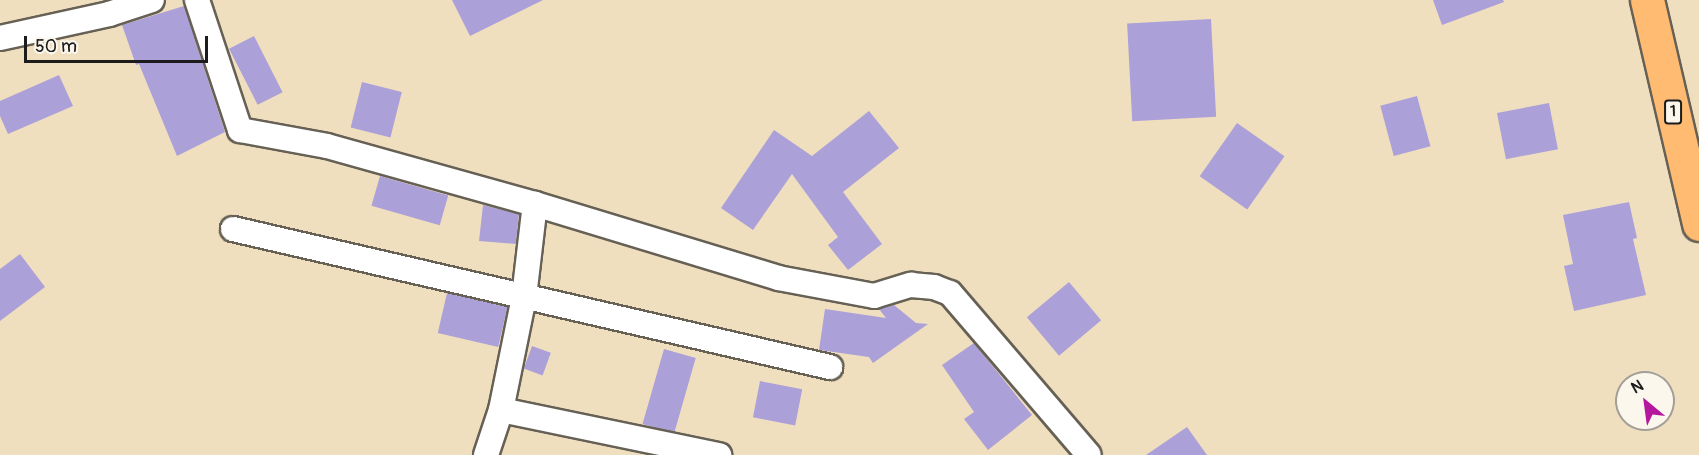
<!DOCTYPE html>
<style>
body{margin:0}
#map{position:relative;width:1699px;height:455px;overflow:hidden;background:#efdfbf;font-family:Pangolin,sans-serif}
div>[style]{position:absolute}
.building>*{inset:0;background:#aca0d8;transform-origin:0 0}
.roads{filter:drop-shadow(2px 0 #666055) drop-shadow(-2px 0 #666055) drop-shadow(0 2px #666055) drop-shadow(0 -2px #666055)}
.street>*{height:24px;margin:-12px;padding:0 12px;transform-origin:12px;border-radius:12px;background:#fff}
.highway>*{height:33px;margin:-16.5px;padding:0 16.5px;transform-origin:16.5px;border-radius:16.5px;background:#febb71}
span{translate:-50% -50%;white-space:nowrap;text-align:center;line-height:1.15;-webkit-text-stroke:6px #fbf7ec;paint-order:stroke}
.shield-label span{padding:2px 4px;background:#fbf7ec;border:2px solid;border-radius:4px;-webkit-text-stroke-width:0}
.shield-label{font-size:15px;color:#1c1c1c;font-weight:700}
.north{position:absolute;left:1615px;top:371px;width:60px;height:60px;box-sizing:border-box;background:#fbf7ec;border:2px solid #a29f99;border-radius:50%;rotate:331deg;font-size:16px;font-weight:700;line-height:24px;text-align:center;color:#1c1c1c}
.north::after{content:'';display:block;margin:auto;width:21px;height:27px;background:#b5179e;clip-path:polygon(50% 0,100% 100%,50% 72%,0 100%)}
.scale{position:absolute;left:24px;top:36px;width:184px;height:27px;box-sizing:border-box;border:3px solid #1c1c1c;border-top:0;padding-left:8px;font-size:18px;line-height:21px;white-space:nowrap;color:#1c1c1c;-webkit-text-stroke:4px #fbf7ec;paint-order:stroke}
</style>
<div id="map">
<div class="building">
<i style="clip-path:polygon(452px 0,543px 0,470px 36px)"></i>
<i style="clip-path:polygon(1433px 0,1503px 0,1504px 2px,1442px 25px)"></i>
<i style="clip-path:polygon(184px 6px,225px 132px,177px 156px,139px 64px,136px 65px,122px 25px)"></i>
<i style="left:1211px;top:19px;width:98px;height:84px;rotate:87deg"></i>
<i style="left:254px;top:36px;width:63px;height:28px;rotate:63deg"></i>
<i style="clip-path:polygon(59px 75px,73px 106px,8px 134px,0 116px,0 101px)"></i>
<i style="left:362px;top:82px;width:41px;height:47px;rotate:14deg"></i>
<i style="left:1417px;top:96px;width:52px;height:38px;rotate:75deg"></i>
<i style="left:1549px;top:103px;width:47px;height:53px;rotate:79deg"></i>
<i style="clip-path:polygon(869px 111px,899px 148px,843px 192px,882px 244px,848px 270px,828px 245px,838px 237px,792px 174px,753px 230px,721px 208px,774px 130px,812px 156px)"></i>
<i style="left:1237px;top:123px;width:58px;height:65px;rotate:35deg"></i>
<i style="left:380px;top:176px;width:71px;height:31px;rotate:16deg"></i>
<i style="clip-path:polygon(1629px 202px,1637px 238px,1633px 239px,1646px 295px,1574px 311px,1564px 266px,1573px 264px,1563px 215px)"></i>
<i style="clip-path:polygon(483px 205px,519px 214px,516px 244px,479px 241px)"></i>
<i style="clip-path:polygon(20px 254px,45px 287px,0 321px,0 269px)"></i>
<i style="left:1069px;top:282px;width:50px;height:55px;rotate:50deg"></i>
<i style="left:447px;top:293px;width:62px;height:41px;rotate:13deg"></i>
<i style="clip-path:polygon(894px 305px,916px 323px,928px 324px,873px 363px,869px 357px,819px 350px,825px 309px,886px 318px,879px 309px)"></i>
<i style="clip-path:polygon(974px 343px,1032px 415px,988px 450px,964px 419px,974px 412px,942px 365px)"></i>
<i style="left:532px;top:346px;width:20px;height:24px;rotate:20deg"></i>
<i style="left:664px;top:349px;width:33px;height:78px;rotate:16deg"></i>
<i style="left:760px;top:381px;width:43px;height:37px;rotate:11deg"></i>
<i style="clip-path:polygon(1187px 427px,1207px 455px,1146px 455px)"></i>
</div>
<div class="roads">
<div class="street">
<i style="left:197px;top:0;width:137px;rotate:71.7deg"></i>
<i style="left:240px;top:130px;width:88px;rotate:10.4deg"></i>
<i style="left:327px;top:146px;width:216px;rotate:15.6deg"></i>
<i style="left:535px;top:204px;width:254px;rotate:16.9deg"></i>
<i style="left:778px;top:278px;width:98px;rotate:10.6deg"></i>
<i style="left:874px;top:296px;width:39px;rotate:-17deg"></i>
<i style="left:911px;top:285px;width:23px;rotate:5deg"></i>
<i style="left:934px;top:287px;width:17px;rotate:21deg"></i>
<i style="left:950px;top:293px;width:213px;rotate:49.4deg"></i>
<i style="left:0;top:38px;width:112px;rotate:-12.4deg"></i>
<i style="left:109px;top:14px;width:45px;rotate:-18deg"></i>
<i style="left:233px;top:229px;width:613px;rotate:13.02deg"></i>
<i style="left:501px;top:410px;width:223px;rotate:11.7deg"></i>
<i style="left:486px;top:455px;width:47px;rotate:-71.6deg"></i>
<i style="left:501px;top:410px;width:115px;rotate:-78.5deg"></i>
<i style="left:524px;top:297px;width:94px;rotate:-83.3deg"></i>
</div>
<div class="highway">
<i style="left:1647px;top:0;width:230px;rotate:76.9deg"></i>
</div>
</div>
<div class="shield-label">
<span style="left:1673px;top:112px">1</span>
</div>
<div class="north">N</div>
<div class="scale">50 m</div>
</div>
